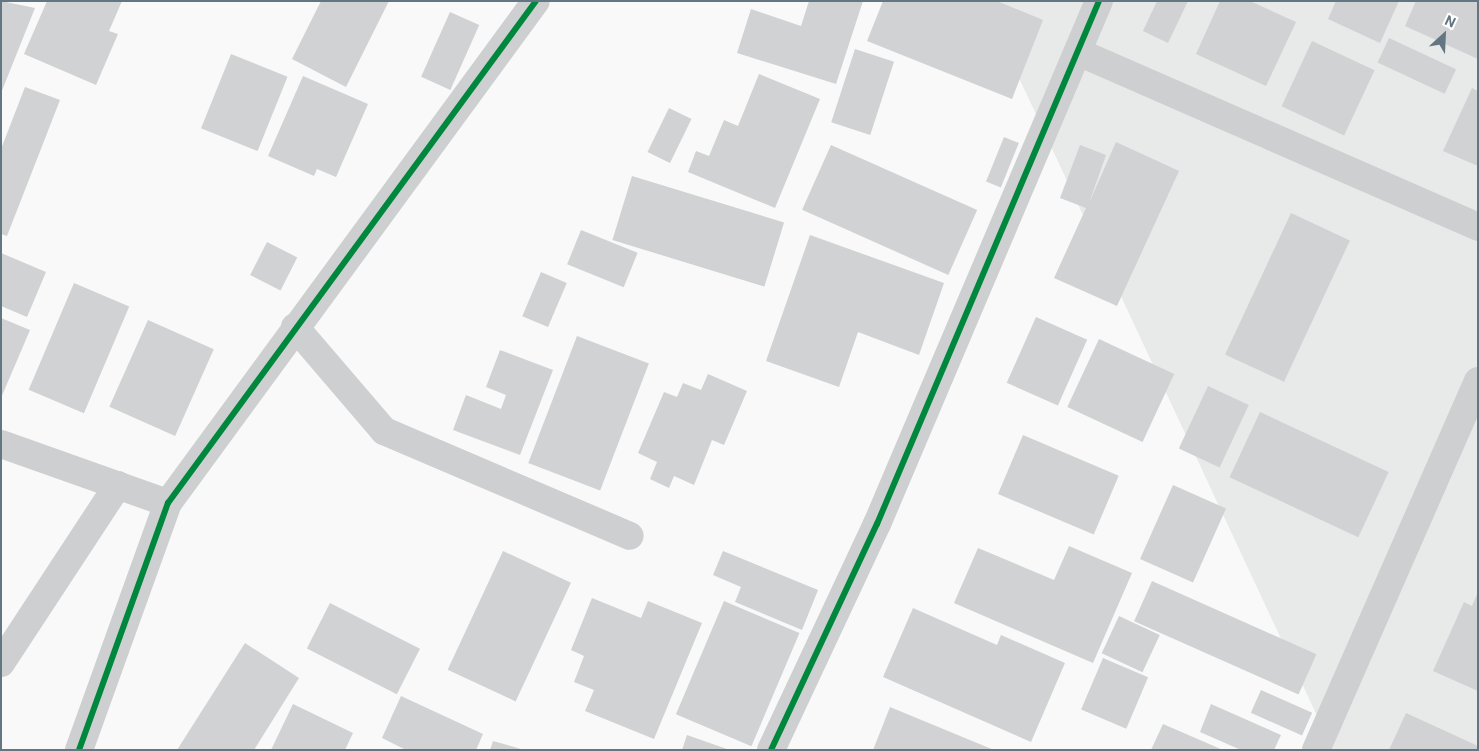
<!DOCTYPE html>
<style>
body{margin:0}
#map{position:relative;width:1479px;height:751px;overflow:hidden;background:#f9f9f9;font-family:Roboto,sans-serif}
div>[style]{position:absolute}
.built>*{inset:0;background:#e8e9e9}
.building>*{inset:0;background:#d0d2d3;transform-origin:0 0}
.minor>*{height:28px;margin:-14px;padding:0 14px;transform-origin:14px;border-radius:14px;background:#cecfd0}
.cycleway>*{height:6px;margin:-3px;padding:0 3px;transform-origin:3px;border-radius:3px;background:#00873e}
span{translate:-50% -50%;white-space:nowrap;text-align:center;line-height:1.15;-webkit-text-stroke:5px #fff;paint-order:stroke}
.frame{position:absolute;inset:0;border:2px solid #657683;pointer-events:none}
.north{position:absolute;left:1419px;top:10px;width:50px;height:50px;-webkit-text-stroke:4px #fff;paint-order:stroke;rotate:25deg;font-size:14px;font-weight:700;line-height:20px;text-align:center;color:#657683}
.north::after{content:'';display:block;margin:auto;width:18px;height:22px;background:#657683;clip-path:polygon(50% 0,100% 100%,50% 72%,0 100%)}
</style>
<div id="map">
<div class="built">
<i style="clip-path:polygon(983px 1px,1478px 1px,1478px 750px,1333px 750px)"></i>
</div>
<div class="building">
<i style="clip-path:polygon(1px 1px,35px 8px,1px 93px)"></i>
<i style="clip-path:polygon(47px 1px,122px 1px,109px 31px,118px 34px,96px 85px,24px 54px)"></i>
<i style="clip-path:polygon(321px 1px,389px 1px,346px 87px,292px 59px)"></i>
<i style="clip-path:polygon(809px 1px,863px 1px,836px 84px,737px 53px,751px 9px,801px 26px)"></i>
<i style="clip-path:polygon(883px 1px,997px 1px,1043px 20px,1012px 99px,867px 41px)"></i>
<i style="clip-path:polygon(1157px 1px,1188px 1px,1168px 43px,1143px 31px)"></i>
<i style="clip-path:polygon(1220px 1px,1250px 1px,1296px 22px,1266px 86px,1196px 54px)"></i>
<i style="clip-path:polygon(1336px 1px,1399px 1px,1380px 43px,1328px 19px)"></i>
<i style="clip-path:polygon(1416px 1px,1478px 1px,1478px 59px,1405px 26px)"></i>
<i style="left:450px;top:12px;width:32px;height:71px;rotate:24deg"></i>
<i style="left:1389px;top:38px;width:74px;height:27px;rotate:25deg"></i>
<i style="left:1312px;top:41px;width:69px;height:72px;rotate:25deg"></i>
<i style="left:855px;top:49px;width:41px;height:77px;rotate:18deg"></i>
<i style="left:231px;top:54px;width:61px;height:80px;rotate:22deg"></i>
<i style="clip-path:polygon(759px 74px,820px 99px,775px 208px,688px 172px,696px 151px,709px 156px,724px 120px,738px 126px)"></i>
<i style="clip-path:polygon(303px 76px,368px 104px,336px 177px,317px 169px,314px 176px,268px 156px)"></i>
<i style="clip-path:polygon(25px 87px,60px 100px,7px 236px,1px 234px,1px 149px)"></i>
<i style="clip-path:polygon(1472px 88px,1478px 91px,1478px 166px,1443px 151px)"></i>
<i style="left:669px;top:108px;width:25px;height:49px;rotate:26deg"></i>
<i style="left:1004px;top:137px;width:16px;height:48px;rotate:22deg"></i>
<i style="clip-path:polygon(1116px 142px,1179px 171px,1117px 306px,1054px 278px,1086px 208px,1060px 198px,1080px 145px,1106px 155px,1089px 203px)"></i>
<i style="left:831px;top:145px;width:160px;height:71px;rotate:24deg"></i>
<i style="left:632px;top:176px;width:159px;height:67px;rotate:17deg"></i>
<i style="left:1291px;top:213px;width:65px;height:156px;rotate:25deg"></i>
<i style="left:581px;top:230px;width:61px;height:37px;rotate:22deg"></i>
<i style="clip-path:polygon(810px 235px,944px 283px,919px 355px,858px 332px,839px 387px,766px 361px)"></i>
<i style="left:267px;top:242px;width:34px;height:37px;rotate:27deg"></i>
<i style="clip-path:polygon(1px 253px,46px 272px,27px 317px,1px 306px)"></i>
<i style="left:541px;top:272px;width:28px;height:48px;rotate:23deg"></i>
<i style="left:74px;top:283px;width:60px;height:116px;rotate:23deg"></i>
<i style="left:1036px;top:317px;width:56px;height:72px;rotate:24deg"></i>
<i style="clip-path:polygon(1px 318px,30px 330px,1px 398px)"></i>
<i style="left:148px;top:320px;width:72px;height:95px;rotate:24deg"></i>
<i style="left:577px;top:336px;width:77px;height:136px;rotate:21deg"></i>
<i style="left:1099px;top:339px;width:83px;height:75px;rotate:25deg"></i>
<i style="clip-path:polygon(500px 350px,553px 370px,520px 455px,453px 430px,466px 395px,501px 409px,506px 395px,486px 387px)"></i>
<i style="clip-path:polygon(708px 374px,747px 391px,724px 445px,712px 440px,694px 485px,674px 476px,669px 488px,650px 479px,657px 462px,638px 453px,664px 392px,677px 397px,683px 383px,701px 390px)"></i>
<i style="left:1208px;top:386px;width:45px;height:69px;rotate:25deg"></i>
<i style="left:1260px;top:412px;width:142px;height:72px;rotate:25deg"></i>
<i style="left:1023px;top:435px;width:104px;height:64px;rotate:23deg"></i>
<i style="left:1173px;top:485px;width:58px;height:81px;rotate:24deg"></i>
<i style="clip-path:polygon(1069px 546px,1132px 573px,1093px 663px,954px 603px,978px 548px,1054px 580px)"></i>
<i style="left:503px;top:551px;width:75px;height:131px;rotate:25deg"></i>
<i style="clip-path:polygon(723px 551px,818px 590px,802px 630px,735px 602px,741px 587px,713px 575px)"></i>
<i style="left:1152px;top:581px;width:180px;height:44px;rotate:24deg"></i>
<i style="clip-path:polygon(1478px 592px,1478px 691px,1433px 671px,1464px 602px,1472px 606px)"></i>
<i style="clip-path:polygon(592px 598px,641px 618px,648px 601px,702px 623px,654px 739px,585px 711px,594px 690px,574px 682px,584px 656px,571px 650px)"></i>
<i style="left:724px;top:601px;width:82px;height:123px;rotate:23deg"></i>
<i style="left:330px;top:603px;width:101px;height:51px;rotate:27deg"></i>
<i style="clip-path:polygon(913px 608px,997px 645px,1001px 635px,1065px 663px,1031px 742px,883px 677px)"></i>
<i style="left:1119px;top:616px;width:45px;height:41px;rotate:25deg"></i>
<i style="clip-path:polygon(245px 643px,299px 678px,254px 750px,177px 750px)"></i>
<i style="left:1103px;top:658px;width:49px;height:56px;rotate:23deg"></i>
<i style="left:1261px;top:690px;width:56px;height:25px;rotate:24deg"></i>
<i style="clip-path:polygon(401px 696px,483px 734px,476px 750px,406px 750px,382px 738px)"></i>
<i style="clip-path:polygon(293px 704px,353px 733px,345px 750px,271px 750px)"></i>
<i style="clip-path:polygon(1211px 704px,1281px 735px,1274px 750px,1241px 750px,1200px 732px)"></i>
<i style="clip-path:polygon(890px 707px,994px 750px,873px 750px)"></i>
<i style="clip-path:polygon(1406px 713px,1478px 746px,1478px 750px,1389px 750px)"></i>
<i style="clip-path:polygon(1163px 724px,1223px 750px,1151px 750px)"></i>
<i style="clip-path:polygon(687px 735px,727px 749px,727px 750px,682px 750px)"></i>
<i style="clip-path:polygon(493px 741px,521px 749px,521px 750px,490px 750px)"></i>
</div>
<div class="minor">
<i style="left:1078px;top:52px;width:437px;rotate:23.6deg"></i>
<i style="left:295px;top:327px;width:137px;rotate:49.4deg"></i>
<i style="left:384px;top:431px;width:267px;rotate:23.1deg"></i>
<i style="left:1px;top:444px;width:177px;rotate:19.5deg"></i>
<i style="left:1px;top:663px;width:213px;rotate:-56.7deg"></i>
<i style="left:79px;top:750px;width:263px;rotate:-70.2deg"></i>
<i style="left:168px;top:503px;width:622px;rotate:-53.76deg"></i>
<i style="left:771px;top:750px;width:250px;rotate:-64.9deg"></i>
<i style="left:877px;top:524px;width:568px;rotate:-67deg"></i>
<i style="left:1316px;top:750px;width:403px;rotate:-66.3deg"></i>
</div>
<div class="cycleway">
<i style="left:79px;top:750px;width:263px;rotate:-70.2deg"></i>
<i style="left:168px;top:503px;width:622px;rotate:-53.76deg"></i>
<i style="left:771px;top:750px;width:250px;rotate:-64.9deg"></i>
<i style="left:877px;top:524px;width:568px;rotate:-67deg"></i>
</div>
<div class="frame"></div>
<div class="north">N</div>
</div>
